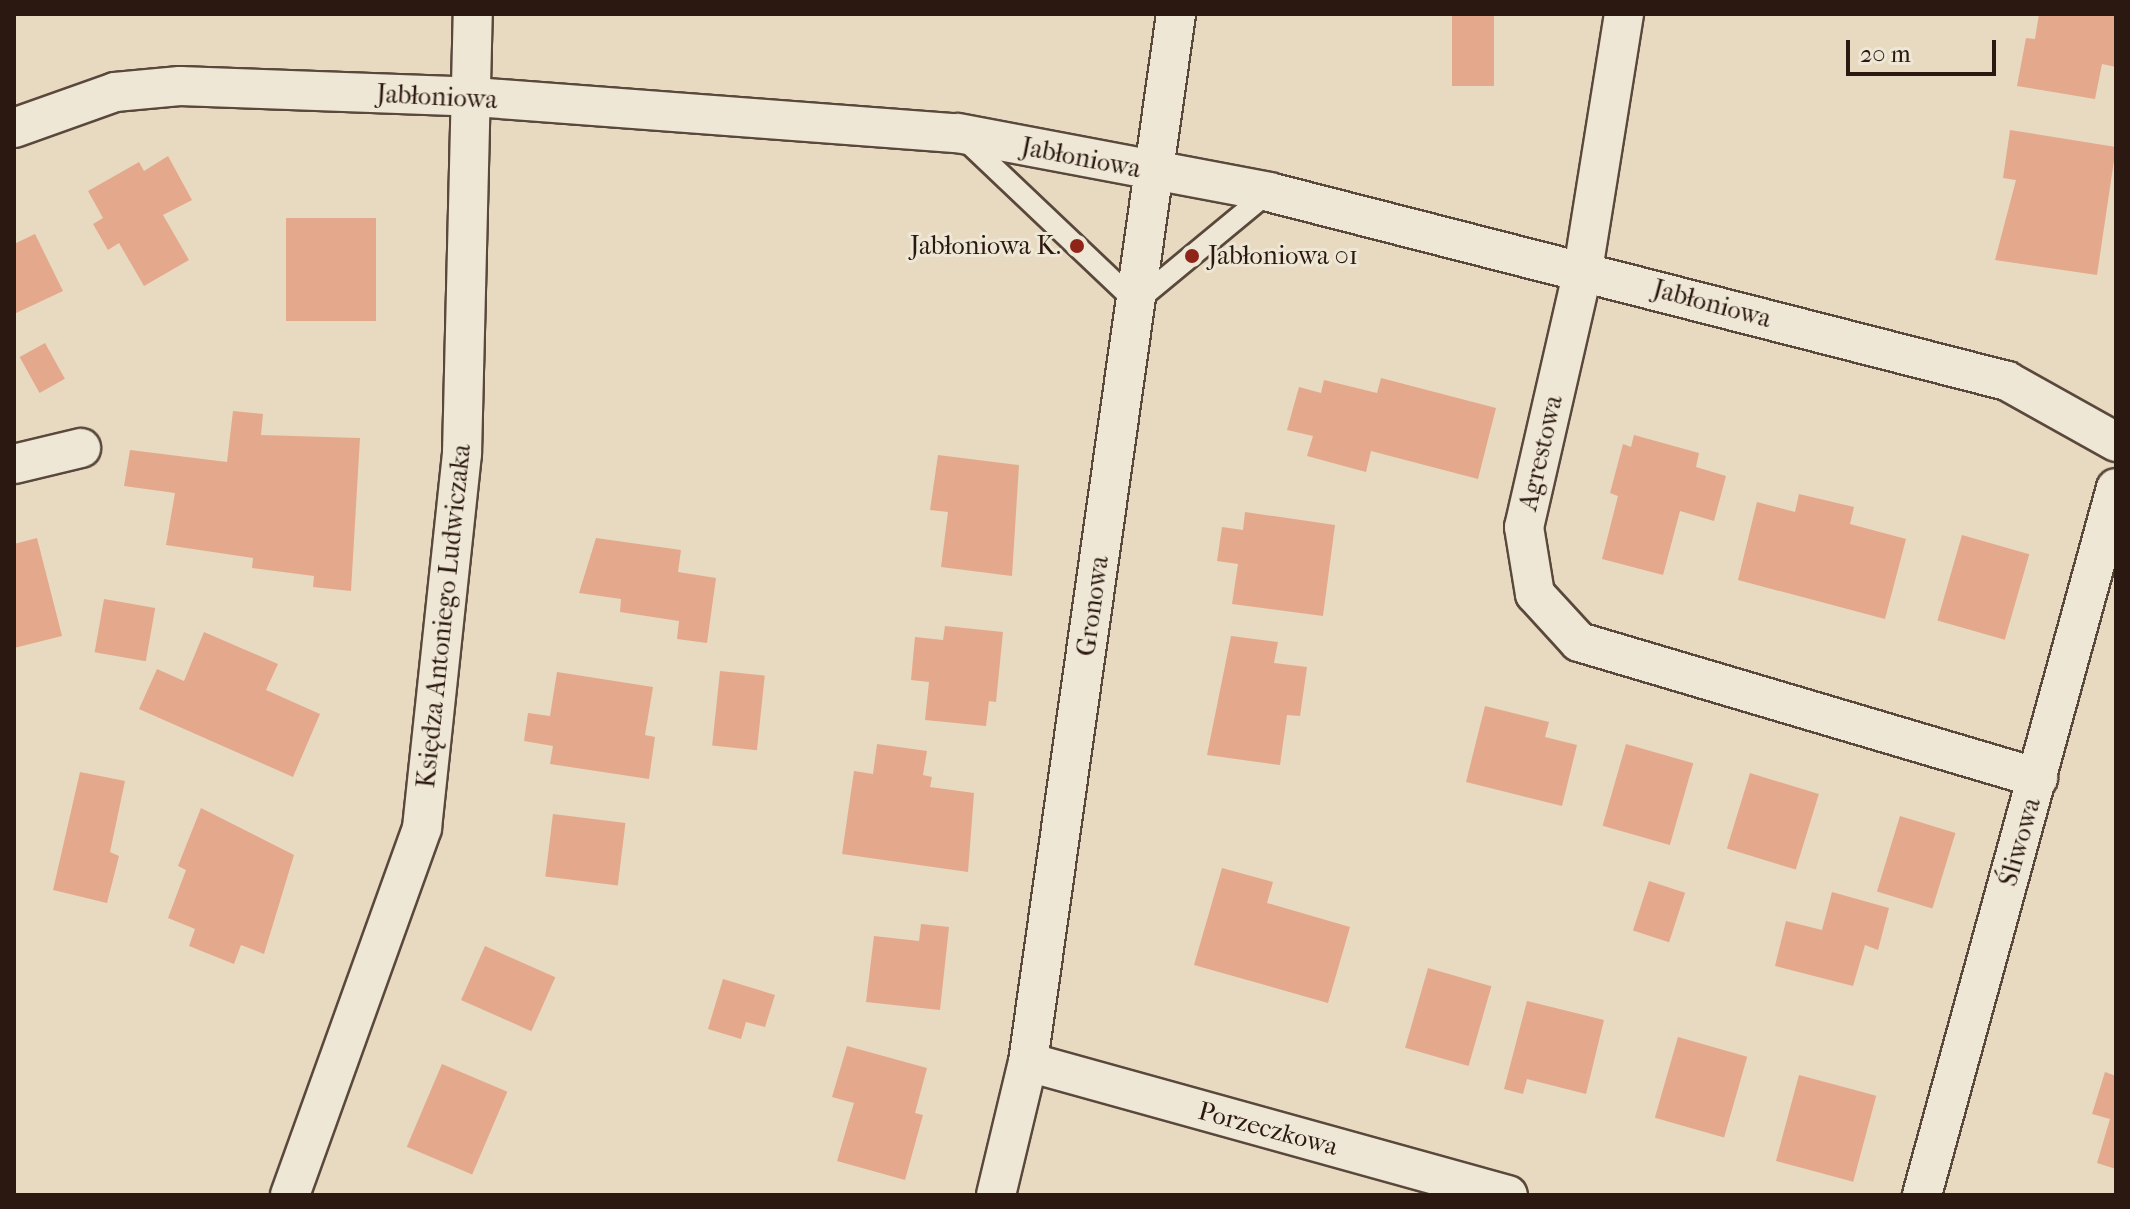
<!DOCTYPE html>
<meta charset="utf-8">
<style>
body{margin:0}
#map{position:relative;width:2130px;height:1209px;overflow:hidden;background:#e7dac0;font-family:"IM FELL French Canon",serif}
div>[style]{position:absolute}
.building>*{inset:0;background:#e4a98c;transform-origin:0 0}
.roads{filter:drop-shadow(2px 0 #5a483c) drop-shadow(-2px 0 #5a483c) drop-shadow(0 2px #5a483c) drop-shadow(0 -2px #5a483c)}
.lane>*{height:20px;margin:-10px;padding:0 10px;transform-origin:10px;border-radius:10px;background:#efe7d6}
.street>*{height:38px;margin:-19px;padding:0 19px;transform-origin:19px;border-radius:19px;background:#efe7d6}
.dots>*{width:22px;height:22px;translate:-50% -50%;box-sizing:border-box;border:4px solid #efe7d6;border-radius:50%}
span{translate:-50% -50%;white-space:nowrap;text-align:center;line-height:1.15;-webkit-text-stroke:6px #efe7d6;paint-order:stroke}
.street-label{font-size:26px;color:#2b1810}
.poi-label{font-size:26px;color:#2b1810}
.right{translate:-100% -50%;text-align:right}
.left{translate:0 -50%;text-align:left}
.frame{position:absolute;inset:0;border:16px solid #2b1810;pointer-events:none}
.scale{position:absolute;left:1846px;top:40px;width:150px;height:36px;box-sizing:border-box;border:4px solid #2b1810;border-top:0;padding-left:10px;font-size:24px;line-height:28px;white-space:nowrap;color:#2b1810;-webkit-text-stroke:6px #efe7d6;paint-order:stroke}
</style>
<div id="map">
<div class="building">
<i style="left:1452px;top:14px;width:42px;height:72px"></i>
<i style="clip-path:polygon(2039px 14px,2116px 14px,2116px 67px,2102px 64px,2095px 99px,2017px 86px,2026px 38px,2035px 39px)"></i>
<i style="clip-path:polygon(2010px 130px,2116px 147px,2097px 275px,1995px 260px,2016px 180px,2003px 178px)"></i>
<i style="clip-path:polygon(168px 156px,192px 200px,163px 215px,189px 260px,144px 286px,119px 243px,108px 250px,93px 224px,103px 218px,88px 191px,139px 162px,144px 171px)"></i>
<i style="left:376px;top:218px;width:103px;height:90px;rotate:90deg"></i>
<i style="clip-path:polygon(35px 234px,63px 291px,14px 314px,14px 244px)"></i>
<i style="left:45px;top:343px;width:41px;height:29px;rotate:61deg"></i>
<i style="clip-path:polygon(1381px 378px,1496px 408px,1478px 479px,1371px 451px,1366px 472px,1307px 456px,1313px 436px,1287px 430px,1299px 387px,1321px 393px,1324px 380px,1377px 393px)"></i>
<i style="clip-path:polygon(233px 411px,263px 414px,261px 435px,360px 438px,351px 591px,313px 587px,314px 576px,252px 568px,253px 558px,166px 545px,175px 493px,124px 486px,130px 450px,227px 462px)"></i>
<i style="clip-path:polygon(1634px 435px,1699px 453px,1696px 467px,1726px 476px,1714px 521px,1680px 511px,1663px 575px,1602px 559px,1618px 496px,1610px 493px,1623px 444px,1631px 447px)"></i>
<i style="clip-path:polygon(938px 455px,1019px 465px,1012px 576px,941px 567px,948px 512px,930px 510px)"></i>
<i style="clip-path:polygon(1799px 494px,1854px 507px,1850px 524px,1906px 539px,1885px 619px,1738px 580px,1757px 502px,1795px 512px)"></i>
<i style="clip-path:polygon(1245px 512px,1335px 525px,1323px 616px,1232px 604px,1238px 564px,1217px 561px,1222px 527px,1243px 530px)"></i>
<i style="left:1962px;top:535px;width:70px;height:89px;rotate:16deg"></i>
<i style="clip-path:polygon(37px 538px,62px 636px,14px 648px,14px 544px)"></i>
<i style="clip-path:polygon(596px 538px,681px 550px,678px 572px,716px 578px,707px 643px,677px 639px,679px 621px,620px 612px,621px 599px,579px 593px)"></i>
<i style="left:104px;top:599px;width:52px;height:54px;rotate:10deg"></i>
<i style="clip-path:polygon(945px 626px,1003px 632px,996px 702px,989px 701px,986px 726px,925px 720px,929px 682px,911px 680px,915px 637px,943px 640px)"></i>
<i style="clip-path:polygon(204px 632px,278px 664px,266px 690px,320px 714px,293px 777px,139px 709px,157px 669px,184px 681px)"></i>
<i style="clip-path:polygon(1231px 636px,1278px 642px,1274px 663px,1307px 667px,1300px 716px,1287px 715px,1280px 765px,1207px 755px)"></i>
<i style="left:720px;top:671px;width:45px;height:75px;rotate:6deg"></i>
<i style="clip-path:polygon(557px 672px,653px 687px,645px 735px,655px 737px,649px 779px,550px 764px,553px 746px,524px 741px,528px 713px,550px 716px)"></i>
<i style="clip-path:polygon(1485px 706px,1549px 722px,1545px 737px,1577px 745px,1562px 806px,1466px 782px)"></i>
<i style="clip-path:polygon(877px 744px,927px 751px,923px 775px,932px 777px,930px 787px,974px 793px,968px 872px,842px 854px,854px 771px,873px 774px)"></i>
<i style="left:1626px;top:744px;width:70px;height:85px;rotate:16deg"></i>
<i style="clip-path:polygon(80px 772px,125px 781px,110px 852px,119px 856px,107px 903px,53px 890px)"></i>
<i style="left:1750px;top:773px;width:72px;height:79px;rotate:17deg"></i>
<i style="clip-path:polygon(201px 808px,294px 855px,264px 954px,241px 945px,234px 964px,189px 946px,195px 929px,168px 918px,186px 870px,178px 866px)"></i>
<i style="left:553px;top:814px;width:73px;height:63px;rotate:7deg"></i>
<i style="left:1900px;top:816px;width:58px;height:79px;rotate:17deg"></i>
<i style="clip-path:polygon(1222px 868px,1273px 882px,1267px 903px,1350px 927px,1328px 1003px,1194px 965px)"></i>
<i style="left:1649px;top:881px;width:38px;height:52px;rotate:18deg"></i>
<i style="clip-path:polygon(1832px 892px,1889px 908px,1878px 950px,1865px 945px,1853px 986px,1775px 966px,1786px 921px,1822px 930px)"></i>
<i style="clip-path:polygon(921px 924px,949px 927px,940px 1010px,866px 1002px,874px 936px,919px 941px)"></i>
<i style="left:485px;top:946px;width:77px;height:59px;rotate:24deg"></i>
<i style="left:1428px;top:968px;width:66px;height:83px;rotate:16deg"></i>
<i style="clip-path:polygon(723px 979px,775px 995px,765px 1027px,746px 1022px,741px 1039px,708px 1029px)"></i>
<i style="clip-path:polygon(1527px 1001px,1604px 1020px,1586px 1094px,1527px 1079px,1523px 1094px,1504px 1089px)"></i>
<i style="left:1678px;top:1037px;width:72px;height:84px;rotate:16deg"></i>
<i style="clip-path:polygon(847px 1046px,927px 1068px,915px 1113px,923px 1115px,905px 1180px,837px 1161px,854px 1103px,832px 1097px)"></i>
<i style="left:442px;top:1064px;width:71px;height:90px;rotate:23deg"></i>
<i style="clip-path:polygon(2105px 1072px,2116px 1076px,2116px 1169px,2097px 1163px,2110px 1119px,2092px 1114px)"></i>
<i style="left:1799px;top:1075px;width:80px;height:89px;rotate:15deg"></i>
</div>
<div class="roads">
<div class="lane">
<i style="left:965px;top:140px;width:236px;rotate:43.5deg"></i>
<i style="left:1136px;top:302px;width:173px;rotate:-39.6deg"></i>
</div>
<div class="street">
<i style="left:1624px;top:14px;width:259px;rotate:99.1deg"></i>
<i style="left:1583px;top:270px;width:264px;rotate:102.9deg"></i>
<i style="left:1524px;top:527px;width:68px;rotate:80.7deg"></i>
<i style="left:1535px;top:594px;width:65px;rotate:47.5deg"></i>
<i style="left:1579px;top:642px;width:479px;rotate:16.5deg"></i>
<i style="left:14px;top:128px;width:107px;rotate:-19.6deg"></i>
<i style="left:115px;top:92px;width:65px;rotate:-5.3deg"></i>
<i style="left:180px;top:86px;width:294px;rotate:2.1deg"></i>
<i style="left:474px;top:97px;width:485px;rotate:4.3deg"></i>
<i style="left:958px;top:133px;width:317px;rotate:10.7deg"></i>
<i style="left:1269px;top:192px;width:762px;rotate:14.36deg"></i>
<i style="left:2007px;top:381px;width:125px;rotate:29.2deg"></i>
<i style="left:14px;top:464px;width:69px;rotate:-13.4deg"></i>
<i style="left:1028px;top:1062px;width:498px;rotate:15.5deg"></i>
<i style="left:290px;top:1195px;width:390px;rotate:-70.2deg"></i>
<i style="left:422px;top:828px;width:376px;rotate:-83.9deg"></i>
<i style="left:462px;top:454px;width:440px;rotate:-88.6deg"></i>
<i style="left:996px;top:1195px;width:137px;rotate:-76.5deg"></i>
<i style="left:1028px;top:1062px;width:1058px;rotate:-81.96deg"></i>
<i style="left:1922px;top:1195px;width:733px;rotate:-74.66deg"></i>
</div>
</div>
<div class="dots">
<i style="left:1077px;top:246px;background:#8f2418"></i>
<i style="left:1192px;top:256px;background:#8f2418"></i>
</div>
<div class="street-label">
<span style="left:437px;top:97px;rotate:3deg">Jabłoniowa</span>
<span style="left:1081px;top:158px;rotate:11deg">Jabłoniowa</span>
<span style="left:1712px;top:304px;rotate:15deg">Jabłoniowa</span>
<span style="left:1541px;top:453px;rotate:-77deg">Agrestowa</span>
<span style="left:1093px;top:606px;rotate:-82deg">Gronowa</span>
<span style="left:444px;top:616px;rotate:-84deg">Księdza Antoniego Ludwiczaka</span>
<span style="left:2020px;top:842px;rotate:-74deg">Śliwowa</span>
<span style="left:1268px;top:1129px;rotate:15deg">Porzeczkowa</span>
</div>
<div class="poi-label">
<span class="right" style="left:1061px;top:246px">Jabłoniowa K.</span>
<span class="left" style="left:1208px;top:256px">Jabłoniowa 01</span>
</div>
<div class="frame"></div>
<div class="scale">20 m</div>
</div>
